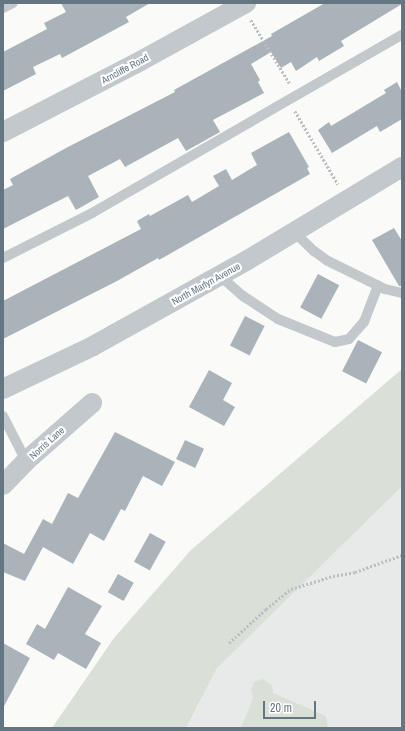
<!DOCTYPE html>
<style>
body{margin:0}
#map{position:relative;width:405px;height:731px;overflow:hidden;background:#fafaf8;font-family:"Archivo Narrow",sans-serif}
div>[style]{position:absolute}
.built>*{inset:0;background:#e8e9e9}
.green>*{inset:0;background:#dadfd7}
.building>*{inset:0;background:#aab3b9;transform-origin:0 0}
.path>*{height:2.5px;margin-top:-1.25px;transform-origin:0;background:repeating-linear-gradient(90deg,#bbbfc2 0 2px,transparent 0 4px)}
.service>*{height:10px;margin:-5px;padding:0 5px;transform-origin:5px;border-radius:5px;background:#c3c8cc}
.minor>*{height:20px;margin:-10px;padding:0 10px;transform-origin:10px;border-radius:10px;background:#c3c8cc}
span{translate:-50% -50%;white-space:nowrap;text-align:center;line-height:1.15;-webkit-text-stroke:4px #fff;paint-order:stroke}
.street-label{font-size:10px;color:#657683}
.frame{position:absolute;inset:0;border:4px solid #657683;pointer-events:none}
.scale{position:absolute;left:263px;top:701px;width:53px;height:18px;box-sizing:border-box;border:2px solid #657683;border-top:0;padding-left:5px;font-size:12px;line-height:14px;white-space:nowrap;color:#657683;-webkit-text-stroke:3px #fff;paint-order:stroke}
</style>
<div id="map">
<div class="built">
<i style="clip-path:polygon(402px 482px,402px 728px,186px 728px,217px 668px)"></i>
</div>
<div class="green">
<i style="clip-path:polygon(402px 369px,402px 486px,217px 668px,186px 728px,52px 728px,114px 638px,191px 550px)"></i>
<i style="clip-path:polygon(263px 679px,272px 685px,273px 693px,326px 716px,328px 728px,241px 728px,253px 698px,251px 690px,254px 682px)"></i>
</div>
<div class="building">
<i style="clip-path:polygon(61px 3px,150px 3px,126px 17px,129px 22px,62px 58px,60px 54px,33px 67px,36px 74px,3px 91px,3px 52px,47px 29px,44px 23px,66px 12px)"></i>
<i style="clip-path:polygon(325px 3px,402px 4px,341px 41px,344px 46px,319px 61px,317px 57px,296px 71px,291px 62px,281px 68px,271px 52px,251px 64px,260px 80px,258px 82px,264px 93px,213px 120px,220px 132px,186px 151px,178px 138px,125px 167px,120px 159px,88px 176px,99px 197px,76px 210px,68px 196px,3px 229px,3px 190px,13px 185px,10px 179px,66px 148px,175px 92px,174px 90px,272px 36px,271px 34px)"></i>
<i style="clip-path:polygon(397px 82px,402px 92px,402px 119px,380px 132px,377px 126px,332px 153px,318px 130px,329px 122px,331px 126px,386px 93px,384px 90px)"></i>
<i style="clip-path:polygon(289px 132px,309px 167px,307px 168px,310px 174px,159px 260px,158px 258px,117px 281px,3px 339px,3px 301px,141px 229px,137px 221px,149px 214px,150px 216px,188px 195px,192px 202px,219px 186px,213px 176px,226px 169px,232px 180px,257px 165px,251px 153px)"></i>
<i style="clip-path:polygon(394px 228px,402px 241px,402px 286px,399px 286px,372px 240px)"></i>
<i style="left:318px;top:274px;width:24px;height:38px;rotate:28deg"></i>
<i style="left:245px;top:316px;width:22px;height:33px;rotate:27deg"></i>
<i style="left:358px;top:340px;width:27px;height:35px;rotate:27deg"></i>
<i style="clip-path:polygon(209px 370px,232px 383px,223px 400px,235px 407px,224px 426px,189px 407px)"></i>
<i style="clip-path:polygon(115px 432px,175px 462px,162px 486px,143px 476px,125px 511px,121px 509px,104px 541px,90px 533px,73px 564px,43px 547px,25px 581px,3px 572px,3px 543px,24px 554px,43px 519px,52px 524px,68px 493px,78px 498px)"></i>
<i style="left:185px;top:440px;width:21px;height:21px;rotate:25deg"></i>
<i style="left:150px;top:533px;width:18px;height:33px;rotate:29deg"></i>
<i style="left:118px;top:574px;width:18px;height:21px;rotate:29deg"></i>
<i style="clip-path:polygon(68px 587px,102px 606px,85px 634px,101px 643px,86px 669px,58px 653px,54px 660px,26px 644px,37px 624px,45px 629px)"></i>
<i style="clip-path:polygon(3px 643px,30px 658px,3px 708px)"></i>
</div>
<div class="path">
<i style="left:251px;top:20px;width:75px;rotate:58.6deg"></i>
<i style="left:295px;top:111px;width:85px;rotate:59.5deg"></i>
<i style="left:229px;top:643px;width:50px;rotate:-42.6deg"></i>
<i style="left:266px;top:609px;width:32px;rotate:-39deg"></i>
<i style="left:291px;top:589px;width:44px;rotate:-17.2deg"></i>
<i style="left:333px;top:576px;width:22px;rotate:-10deg"></i>
<i style="left:355px;top:572px;width:50px;rotate:-19.9deg"></i>
</div>
<div class="service">
<i style="left:3px;top:8px;width:11px;rotate:-27deg"></i>
<i style="left:294px;top:232px;width:28px;rotate:44deg"></i>
<i style="left:314px;top:251px;width:17px;rotate:36deg"></i>
<i style="left:328px;top:261px;width:64px;rotate:26.2deg"></i>
<i style="left:385px;top:289px;width:17px;rotate:13deg"></i>
<i style="left:3px;top:258px;width:100px;rotate:-26.8deg"></i>
<i style="left:92px;top:213px;width:357px;rotate:-29.9deg"></i>
<i style="left:220px;top:276px;width:30px;rotate:41deg"></i>
<i style="left:243px;top:296px;width:42px;rotate:33.3deg"></i>
<i style="left:278px;top:319px;width:61px;rotate:22deg"></i>
<i style="left:335px;top:342px;width:14px;rotate:-12deg"></i>
<i style="left:349px;top:339px;width:23px;rotate:-49deg"></i>
<i style="left:364px;top:322px;width:39px;rotate:-69deg"></i>
<i style="left:3px;top:416px;width:51px;rotate:62.9deg"></i>
</div>
<div class="minor">
<i style="left:3px;top:132px;width:148px;rotate:-27.3deg"></i>
<i style="left:135px;top:64px;width:127px;rotate:-28.8deg"></i>
<i style="left:3px;top:389px;width:100px;rotate:-25.5deg"></i>
<i style="left:93px;top:346px;width:175px;rotate:-29.1deg"></i>
<i style="left:246px;top:261px;width:182px;rotate:-31.1deg"></i>
<i style="left:3px;top:485px;width:33px;rotate:-46deg"></i>
<i style="left:26px;top:461px;width:88px;rotate:-41.3deg"></i>
</div>
<div class="street-label">
<span style="left:125px;top:69px;rotate:-28deg">Arncliffe Road</span>
<span style="left:206px;top:284px;rotate:-29deg">North Marlyn Avenue</span>
<span style="left:47px;top:443px;rotate:-42deg">Norris Lane</span>
</div>
<div class="frame"></div>
<div class="scale">20 m</div>
</div>
